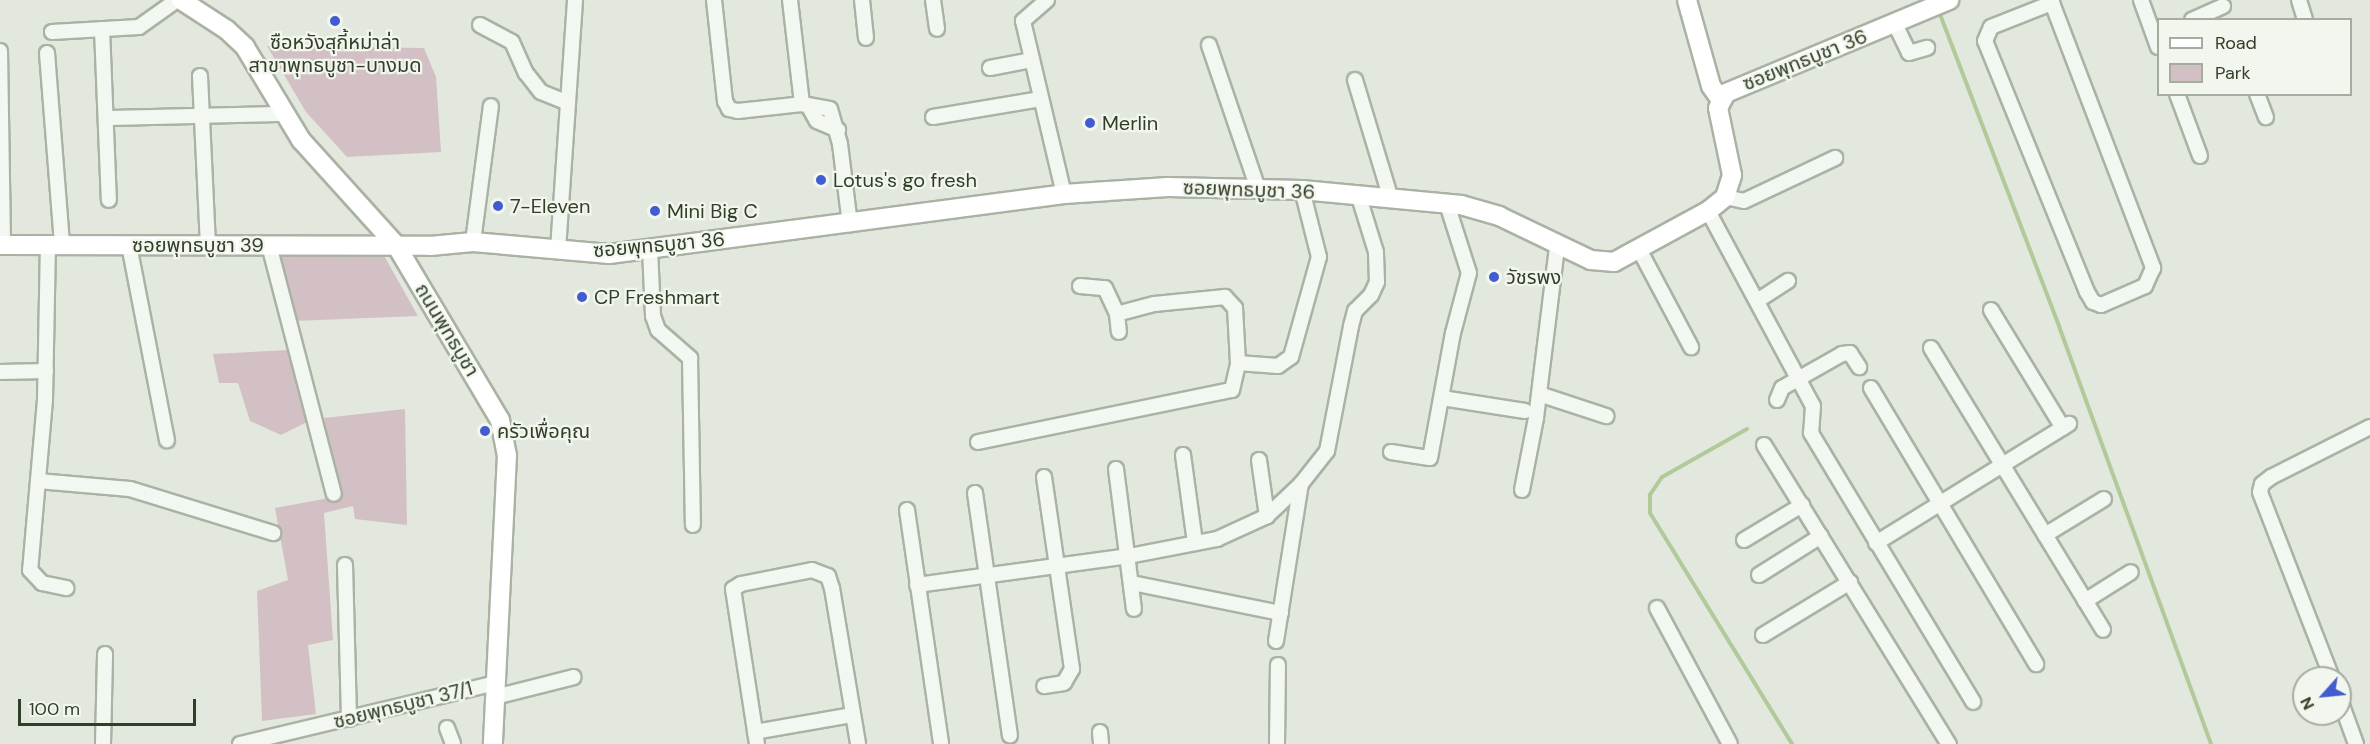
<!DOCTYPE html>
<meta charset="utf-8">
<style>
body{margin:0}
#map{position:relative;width:2370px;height:744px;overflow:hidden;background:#e3e8df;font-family:"DM Sans","Noto Sans Thai",sans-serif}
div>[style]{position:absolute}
.green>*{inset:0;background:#d2c0c5}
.stream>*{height:4px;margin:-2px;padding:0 2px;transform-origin:2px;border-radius:2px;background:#b2c999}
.roads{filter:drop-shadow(2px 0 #aab2a4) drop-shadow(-2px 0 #aab2a4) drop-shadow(0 2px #aab2a4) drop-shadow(0 -2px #aab2a4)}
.street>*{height:14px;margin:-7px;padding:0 7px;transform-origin:7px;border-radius:7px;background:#f3f7f1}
.secondary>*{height:18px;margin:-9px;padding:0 9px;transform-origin:9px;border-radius:9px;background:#fff}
.dots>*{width:16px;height:16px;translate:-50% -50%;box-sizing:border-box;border:3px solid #f2f6ee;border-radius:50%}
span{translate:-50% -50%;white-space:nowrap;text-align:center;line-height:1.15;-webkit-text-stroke:4.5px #f2f6ee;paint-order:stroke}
.poi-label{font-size:20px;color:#313f27}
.left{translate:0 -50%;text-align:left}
.street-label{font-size:20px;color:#313f27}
.legend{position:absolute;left:2157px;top:18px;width:195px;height:78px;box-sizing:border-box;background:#f2f6ee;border:2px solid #a5ad9e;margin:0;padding:8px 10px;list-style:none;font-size:18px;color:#313f27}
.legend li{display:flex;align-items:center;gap:12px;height:30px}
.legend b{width:30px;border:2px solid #a5ad9e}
.north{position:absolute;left:2292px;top:666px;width:60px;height:60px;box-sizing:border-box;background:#f2f6ee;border:2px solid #a5ad9e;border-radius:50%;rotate:243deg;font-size:16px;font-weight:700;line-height:24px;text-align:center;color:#313f27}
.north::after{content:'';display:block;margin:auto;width:21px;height:27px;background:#415cd0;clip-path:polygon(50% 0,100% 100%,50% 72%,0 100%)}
.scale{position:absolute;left:18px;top:699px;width:178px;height:27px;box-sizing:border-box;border:3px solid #313f27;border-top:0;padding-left:8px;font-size:18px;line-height:21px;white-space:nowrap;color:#313f27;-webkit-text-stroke:4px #f2f6ee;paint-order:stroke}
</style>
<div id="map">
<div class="green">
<i style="clip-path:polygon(267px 46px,424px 48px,436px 77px,441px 152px,347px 157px,306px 112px)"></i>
<i style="clip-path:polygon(275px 249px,382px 252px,418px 316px,295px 321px)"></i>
<i style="clip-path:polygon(288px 350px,309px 421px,281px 435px,250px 421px,238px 383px,219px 383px,213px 354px)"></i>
<i style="clip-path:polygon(405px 409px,407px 525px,355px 519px,353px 506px,324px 513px,333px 640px,308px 645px,316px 714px,262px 721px,257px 591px,288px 580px,275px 508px,340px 496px,324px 418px)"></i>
</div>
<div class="stream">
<i style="left:1938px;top:9px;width:342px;rotate:69.1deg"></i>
<i style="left:2060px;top:329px;width:442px;rotate:70deg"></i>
<i style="left:1747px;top:429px;width:98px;rotate:150.5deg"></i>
<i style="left:1662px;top:477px;width:22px;rotate:124deg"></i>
<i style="left:1650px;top:495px;width:18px;rotate:90deg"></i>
<i style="left:1650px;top:513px;width:271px;rotate:58.4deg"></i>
</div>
<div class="roads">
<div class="street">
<i style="left:714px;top:0;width:102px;rotate:83.8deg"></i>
<i style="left:725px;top:101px;width:9px;rotate:63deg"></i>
<i style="left:729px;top:109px;width:9px;rotate:13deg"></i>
<i style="left:738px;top:111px;width:64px;rotate:-6.2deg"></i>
<i style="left:802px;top:104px;width:28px;rotate:10deg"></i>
<i style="left:830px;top:109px;width:36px;rotate:74deg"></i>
<i style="left:840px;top:144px;width:81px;rotate:82.9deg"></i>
<i style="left:790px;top:0;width:105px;rotate:83.4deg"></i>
<i style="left:862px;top:0;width:38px;rotate:84deg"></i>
<i style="left:933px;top:0;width:29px;rotate:82deg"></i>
<i style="left:1047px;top:0;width:32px;rotate:139deg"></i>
<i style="left:1023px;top:21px;width:178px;rotate:76.7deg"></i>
<i style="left:2141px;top:0;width:50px;rotate:70.1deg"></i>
<i style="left:2299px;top:0;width:21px;rotate:73deg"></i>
<i style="left:2052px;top:3px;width:284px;rotate:69.1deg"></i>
<i style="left:2153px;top:268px;width:20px;rotate:114deg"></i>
<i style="left:2145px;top:286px;width:48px;rotate:156.6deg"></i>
<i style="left:2101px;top:305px;width:9px;rotate:-159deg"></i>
<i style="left:2093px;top:302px;width:12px;rotate:-121deg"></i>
<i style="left:2087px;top:292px;width:271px;rotate:-112.1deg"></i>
<i style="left:1985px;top:41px;width:15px;rotate:-67deg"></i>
<i style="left:1991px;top:27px;width:66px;rotate:-21.5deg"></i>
<i style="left:2192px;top:20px;width:34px;rotate:-24deg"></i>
<i style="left:1895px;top:24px;width:32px;rotate:64deg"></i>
<i style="left:1909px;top:53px;width:19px;rotate:-16deg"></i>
<i style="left:480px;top:25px;width:36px;rotate:28deg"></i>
<i style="left:512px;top:42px;width:34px;rotate:66deg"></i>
<i style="left:526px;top:73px;width:24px;rotate:52deg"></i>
<i style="left:541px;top:92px;width:29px;rotate:22deg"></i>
<i style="left:102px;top:29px;width:171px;rotate:87.7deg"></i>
<i style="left:52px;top:32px;width:87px;rotate:-3.3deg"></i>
<i style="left:139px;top:27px;width:47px;rotate:-35.4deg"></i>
<i style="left:1209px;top:45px;width:152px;rotate:71.2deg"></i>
<i style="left:0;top:51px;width:194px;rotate:89.1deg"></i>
<i style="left:47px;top:53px;width:191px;rotate:85.5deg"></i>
<i style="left:990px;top:68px;width:43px;rotate:-10.8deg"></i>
<i style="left:200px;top:76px;width:167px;rotate:87.3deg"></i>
<i style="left:1355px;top:80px;width:121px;rotate:73.2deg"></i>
<i style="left:2177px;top:94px;width:66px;rotate:69.6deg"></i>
<i style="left:2257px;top:94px;width:25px;rotate:69deg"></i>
<i style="left:808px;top:105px;width:18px;rotate:61deg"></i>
<i style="left:817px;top:121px;width:23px;rotate:23deg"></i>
<i style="left:933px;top:117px;width:109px;rotate:-9.5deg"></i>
<i style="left:106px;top:118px;width:176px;rotate:-1.3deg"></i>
<i style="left:1725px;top:197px;width:19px;rotate:12deg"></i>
<i style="left:1744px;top:201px;width:101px;rotate:-25.3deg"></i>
<i style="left:1708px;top:211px;width:221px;rotate:61.7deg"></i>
<i style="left:1813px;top:406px;width:27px;rotate:94deg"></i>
<i style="left:1811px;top:433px;width:314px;rotate:58.9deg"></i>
<i style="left:473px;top:242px;width:137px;rotate:-82.5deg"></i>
<i style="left:48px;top:243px;width:157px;rotate:91.1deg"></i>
<i style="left:45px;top:400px;width:171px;rotate:95deg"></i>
<i style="left:30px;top:570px;width:18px;rotate:47deg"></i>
<i style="left:42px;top:583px;width:25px;rotate:12deg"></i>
<i style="left:129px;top:245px;width:199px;rotate:79deg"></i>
<i style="left:269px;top:245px;width:257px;rotate:75.4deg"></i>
<i style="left:650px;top:249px;width:67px;rotate:87.4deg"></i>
<i style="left:653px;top:316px;width:15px;rotate:70deg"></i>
<i style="left:658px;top:330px;width:43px;rotate:41.2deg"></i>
<i style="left:690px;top:358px;width:167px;rotate:89deg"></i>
<i style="left:558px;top:250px;width:251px;rotate:-86.1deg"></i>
<i style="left:1640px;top:251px;width:109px;rotate:62deg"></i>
<i style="left:1080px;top:286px;width:25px;rotate:5deg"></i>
<i style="left:1105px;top:288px;width:29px;rotate:65deg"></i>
<i style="left:1757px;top:301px;width:37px;rotate:-33deg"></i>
<i style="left:1991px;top:310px;width:138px;rotate:58.6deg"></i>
<i style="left:1931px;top:348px;width:330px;rotate:58.6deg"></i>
<i style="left:1238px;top:363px;width:40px;rotate:4.3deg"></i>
<i style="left:1278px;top:366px;width:16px;rotate:-35deg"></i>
<i style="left:1291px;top:357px;width:104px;rotate:-74.4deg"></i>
<i style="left:1319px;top:257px;width:69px;rotate:-104.2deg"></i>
<i style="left:0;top:372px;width:46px;rotate:-1.2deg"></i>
<i style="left:1871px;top:388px;width:322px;rotate:59.1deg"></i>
<i style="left:1539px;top:394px;width:71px;rotate:18.2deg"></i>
<i style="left:1442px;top:398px;width:84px;rotate:8.9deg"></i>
<i style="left:1777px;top:400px;width:13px;rotate:-67deg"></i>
<i style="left:1782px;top:388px;width:69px;rotate:-29.5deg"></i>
<i style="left:1842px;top:354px;width:8px;rotate:-7deg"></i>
<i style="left:1850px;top:353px;width:17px;rotate:57deg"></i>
<i style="left:978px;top:442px;width:259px;rotate:-11.6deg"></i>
<i style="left:1232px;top:390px;width:28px;rotate:-77deg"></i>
<i style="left:1238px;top:363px;width:55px;rotate:-93.1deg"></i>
<i style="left:1235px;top:308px;width:15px;rotate:-132deg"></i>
<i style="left:1225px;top:297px;width:71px;rotate:174.4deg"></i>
<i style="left:1154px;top:304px;width:38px;rotate:165deg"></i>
<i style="left:1117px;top:314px;width:18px;rotate:84deg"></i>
<i style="left:1764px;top:445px;width:352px;rotate:58.3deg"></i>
<i style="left:1391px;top:452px;width:39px;rotate:9deg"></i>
<i style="left:1430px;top:458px;width:127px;rotate:-79.6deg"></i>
<i style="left:1453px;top:333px;width:62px;rotate:-75.1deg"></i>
<i style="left:1469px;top:273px;width:72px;rotate:-107.7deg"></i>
<i style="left:1183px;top:455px;width:89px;rotate:82.2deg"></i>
<i style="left:1259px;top:460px;width:57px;rotate:81.9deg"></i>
<i style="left:1116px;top:469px;width:141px;rotate:82.7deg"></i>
<i style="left:1044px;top:477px;width:194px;rotate:81.7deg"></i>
<i style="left:1072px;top:669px;width:16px;rotate:120deg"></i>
<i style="left:1064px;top:683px;width:20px;rotate:171deg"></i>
<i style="left:38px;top:481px;width:92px;rotate:5deg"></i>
<i style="left:130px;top:489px;width:150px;rotate:17.1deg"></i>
<i style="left:1522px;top:490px;width:73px;rotate:-79deg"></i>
<i style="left:1536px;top:418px;width:173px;rotate:-83deg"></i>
<i style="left:975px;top:493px;width:245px;rotate:81.8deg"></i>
<i style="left:907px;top:510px;width:236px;rotate:81.7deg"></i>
<i style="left:2045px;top:535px;width:69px;rotate:-31.4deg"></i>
<i style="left:1744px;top:540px;width:68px;rotate:-31.1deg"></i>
<i style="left:1876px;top:543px;width:227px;rotate:-31.7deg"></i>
<i style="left:345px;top:565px;width:154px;rotate:88.5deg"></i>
<i style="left:1759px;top:575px;width:73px;rotate:-32.2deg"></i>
<i style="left:1132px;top:583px;width:152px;rotate:11.4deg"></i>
<i style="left:917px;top:585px;width:214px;rotate:-7.8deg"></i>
<i style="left:1129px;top:556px;width:90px;rotate:-10.9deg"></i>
<i style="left:1217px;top:539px;width:55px;rotate:-24.7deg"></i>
<i style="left:1267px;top:516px;width:47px;rotate:-43.3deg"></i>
<i style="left:1301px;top:484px;width:42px;rotate:-51.8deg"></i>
<i style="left:1327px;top:451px;width:127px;rotate:-79.1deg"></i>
<i style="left:1351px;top:326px;width:16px;rotate:-75deg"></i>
<i style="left:1355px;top:311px;width:23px;rotate:-45deg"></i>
<i style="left:1371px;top:295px;width:14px;rotate:-65deg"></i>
<i style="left:1377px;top:282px;width:30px;rotate:-92deg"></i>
<i style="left:1376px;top:252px;width:61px;rotate:-107.2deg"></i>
<i style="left:2085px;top:601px;width:54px;rotate:-32.2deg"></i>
<i style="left:1657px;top:608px;width:154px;rotate:61.8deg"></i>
<i style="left:1763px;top:635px;width:102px;rotate:-31.3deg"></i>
<i style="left:1276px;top:641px;width:159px;rotate:-81deg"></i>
<i style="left:2332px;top:678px;width:199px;rotate:-111.2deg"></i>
<i style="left:2260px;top:492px;width:8px;rotate:-76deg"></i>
<i style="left:2262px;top:484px;width:11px;rotate:-38deg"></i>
<i style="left:2271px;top:477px;width:111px;rotate:-26.8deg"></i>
<i style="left:495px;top:697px;width:81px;rotate:-14.2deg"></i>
<i style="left:2340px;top:700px;width:47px;rotate:70deg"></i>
<i style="left:447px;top:728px;width:17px;rotate:69deg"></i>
<i style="left:755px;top:732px;width:98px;rotate:-9.9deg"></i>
<i style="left:1100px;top:732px;width:12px;rotate:85deg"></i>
<i style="left:103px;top:744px;width:90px;rotate:-88.7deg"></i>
<i style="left:240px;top:744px;width:263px;rotate:-13.4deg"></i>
<i style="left:757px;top:744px;width:157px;rotate:-98.8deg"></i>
<i style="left:733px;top:589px;width:9px;rotate:-32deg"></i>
<i style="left:741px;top:584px;width:72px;rotate:-11.2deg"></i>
<i style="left:812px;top:570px;width:17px;rotate:21deg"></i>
<i style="left:828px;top:576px;width:13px;rotate:72deg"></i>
<i style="left:832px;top:588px;width:158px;rotate:80.5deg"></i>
<i style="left:1277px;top:744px;width:79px;rotate:-89.3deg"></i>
</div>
<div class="secondary">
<i style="left:181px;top:0;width:55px;rotate:33.1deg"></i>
<i style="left:227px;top:30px;width:25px;rotate:43deg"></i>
<i style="left:245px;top:47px;width:109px;rotate:58.9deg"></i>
<i style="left:301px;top:140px;width:142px;rotate:47.9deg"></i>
<i style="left:396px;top:245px;width:204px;rotate:59.3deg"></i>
<i style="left:500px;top:420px;width:36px;rotate:79deg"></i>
<i style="left:507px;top:455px;width:289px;rotate:92.8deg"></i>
<i style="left:1687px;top:0;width:89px;rotate:74.4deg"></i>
<i style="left:1711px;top:86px;width:16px;rotate:55deg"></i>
<i style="left:0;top:245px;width:430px;rotate:0.1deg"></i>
<i style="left:430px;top:246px;width:43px;rotate:-5.3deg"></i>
<i style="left:473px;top:242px;width:137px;rotate:5deg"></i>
<i style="left:609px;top:254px;width:459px;rotate:-7.5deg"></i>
<i style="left:1064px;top:194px;width:104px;rotate:-3.9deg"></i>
<i style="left:1168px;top:187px;width:134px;rotate:1.3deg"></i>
<i style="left:1302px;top:190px;width:160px;rotate:5.4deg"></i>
<i style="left:1461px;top:205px;width:40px;rotate:16deg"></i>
<i style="left:1499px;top:216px;width:102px;rotate:25.6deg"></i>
<i style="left:1591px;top:260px;width:23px;rotate:5deg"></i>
<i style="left:1614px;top:262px;width:107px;rotate:-28.5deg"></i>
<i style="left:1708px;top:211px;width:22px;rotate:-39deg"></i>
<i style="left:1725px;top:197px;width:23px;rotate:-72deg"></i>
<i style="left:1732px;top:175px;width:68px;rotate:-101.8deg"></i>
<i style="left:1718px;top:108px;width:17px;rotate:-62deg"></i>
<i style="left:1726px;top:93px;width:242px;rotate:-22.6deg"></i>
</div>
</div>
<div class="dots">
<i style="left:335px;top:21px;background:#415cd0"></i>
<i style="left:1090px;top:123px;background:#415cd0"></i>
<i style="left:821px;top:180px;background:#415cd0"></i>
<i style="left:498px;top:206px;background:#415cd0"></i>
<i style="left:655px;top:211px;background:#415cd0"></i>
<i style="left:1494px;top:277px;background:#415cd0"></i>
<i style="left:582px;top:297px;background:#415cd0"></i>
<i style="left:485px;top:431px;background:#415cd0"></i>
</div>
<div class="poi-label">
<span style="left:335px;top:54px">ซือหวังสุกี้หม่าล่า<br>สาขาพุทธบูชา-บางมด</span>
<span class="left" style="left:1102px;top:123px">Merlin</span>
<span class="left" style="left:833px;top:180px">Lotus's go fresh</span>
<span class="left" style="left:510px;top:206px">7-Eleven</span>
<span class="left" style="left:667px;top:211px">Mini Big C</span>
<span class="left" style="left:1506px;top:277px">วัชรพง</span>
<span class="left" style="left:594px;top:297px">CP Freshmart</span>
<span class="left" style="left:497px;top:431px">ครัวเพื่อคุณ</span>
</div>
<div class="street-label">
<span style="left:1805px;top:60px;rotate:-22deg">ซอยพุทธบูชา 36</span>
<span style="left:1249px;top:190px;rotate:2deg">ซอยพุทธบูชา 36</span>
<span style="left:198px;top:245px">ซอยพุทธบูชา 39</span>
<span style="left:659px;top:245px;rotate:-5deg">ซอยพุทธบูชา 36</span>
<span style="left:447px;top:330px;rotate:59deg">ถนนพุทธบูชา</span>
<span style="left:403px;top:705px;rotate:-14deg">ซอยพุทธบูชา 37/1</span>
</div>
<ul class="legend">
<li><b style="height:8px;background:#fff"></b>Road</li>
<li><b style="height:16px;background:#d2c0c5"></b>Park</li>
</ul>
<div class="north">N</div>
<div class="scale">100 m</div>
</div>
